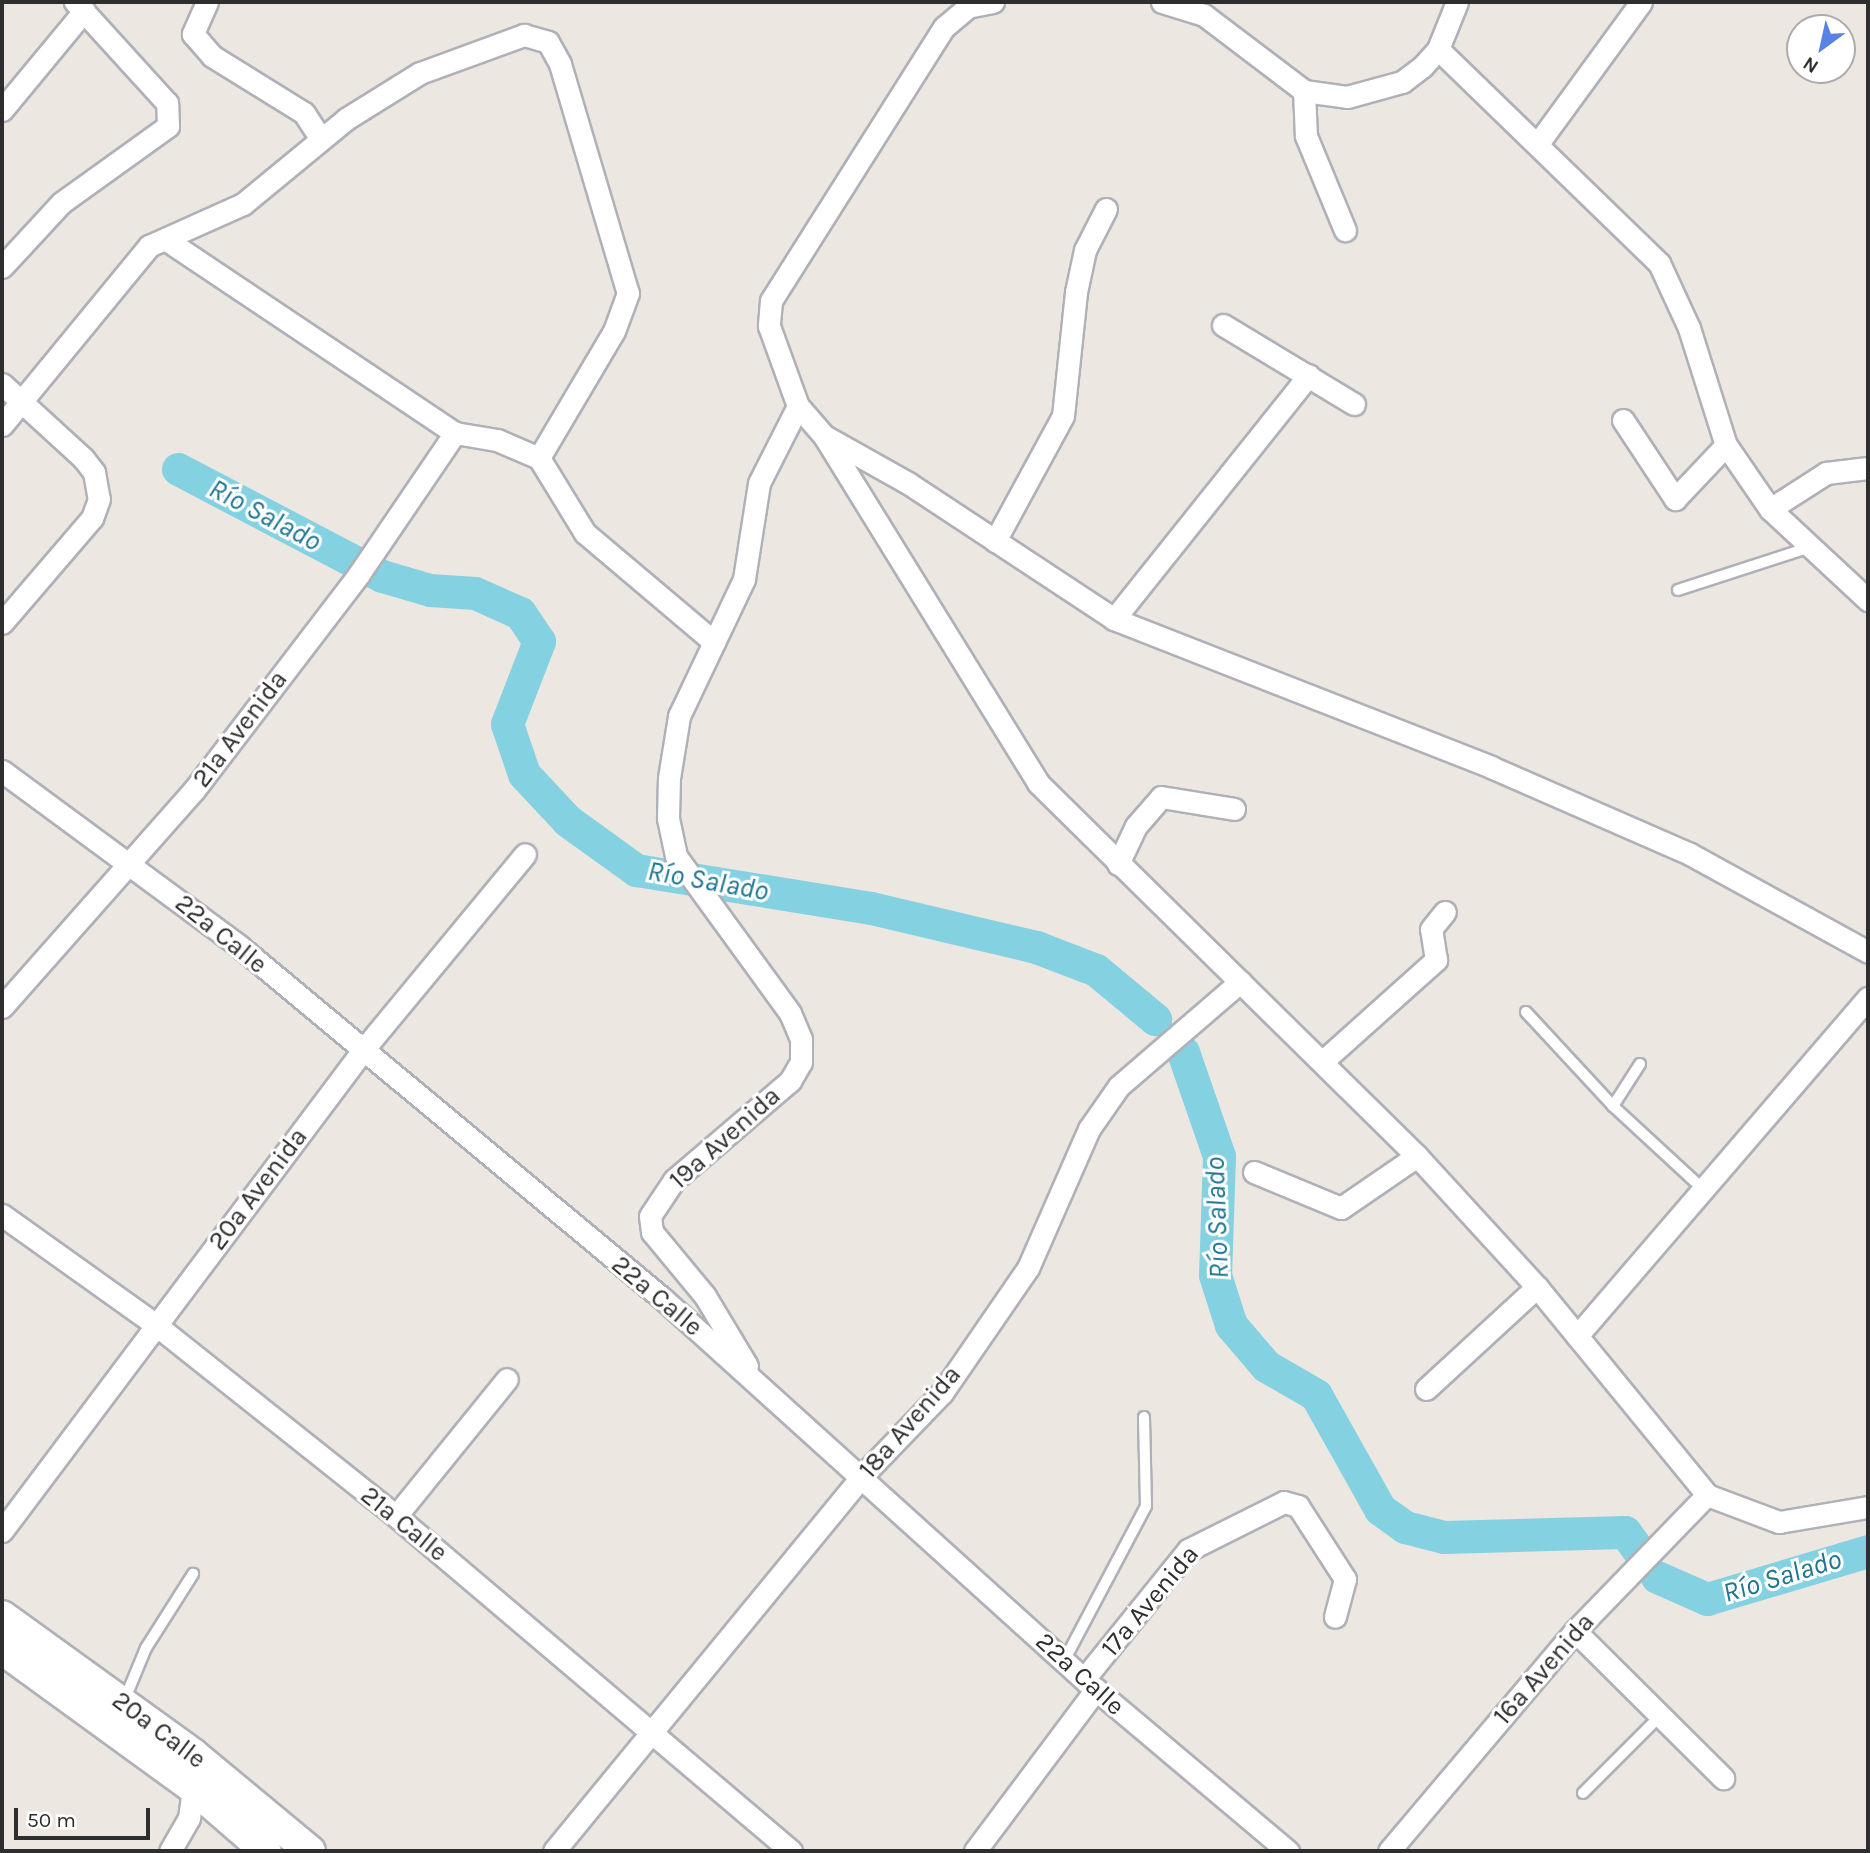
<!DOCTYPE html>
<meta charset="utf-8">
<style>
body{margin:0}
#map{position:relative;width:1870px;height:1853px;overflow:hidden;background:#ede7e2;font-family:Karla,sans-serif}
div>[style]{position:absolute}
.river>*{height:33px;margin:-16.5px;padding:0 16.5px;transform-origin:16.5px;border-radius:16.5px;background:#84d2e1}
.roads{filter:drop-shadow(2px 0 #afb1b8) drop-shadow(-2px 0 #afb1b8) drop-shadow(0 2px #afb1b8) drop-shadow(0 -2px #afb1b8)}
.lane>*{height:10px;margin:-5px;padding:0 5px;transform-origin:5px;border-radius:5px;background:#fff}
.street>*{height:21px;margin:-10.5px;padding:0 10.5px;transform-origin:10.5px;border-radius:10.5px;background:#fff}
.secondary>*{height:30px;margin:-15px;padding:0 15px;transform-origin:15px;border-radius:15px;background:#fff}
span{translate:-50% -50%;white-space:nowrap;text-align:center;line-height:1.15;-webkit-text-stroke:6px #fff;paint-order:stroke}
.street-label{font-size:26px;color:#2e2e2e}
.water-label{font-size:28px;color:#1f7690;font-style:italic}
.frame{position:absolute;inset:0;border:4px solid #2e2e2e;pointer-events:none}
.north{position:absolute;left:1786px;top:14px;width:70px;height:70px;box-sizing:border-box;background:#fff;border:2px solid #ababab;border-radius:50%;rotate:213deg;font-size:19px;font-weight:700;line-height:28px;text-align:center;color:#2e2e2e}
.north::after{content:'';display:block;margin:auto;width:24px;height:32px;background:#5882e4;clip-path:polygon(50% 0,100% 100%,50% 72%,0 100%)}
.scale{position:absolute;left:14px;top:1808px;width:136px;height:32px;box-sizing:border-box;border:4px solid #2e2e2e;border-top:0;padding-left:9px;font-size:21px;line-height:24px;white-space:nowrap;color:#2e2e2e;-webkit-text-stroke:5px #fff;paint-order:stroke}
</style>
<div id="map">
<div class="river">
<i style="left:178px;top:469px;width:230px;rotate:27.7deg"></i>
<i style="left:382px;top:576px;width:50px;rotate:16.3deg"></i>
<i style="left:430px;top:590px;width:45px;rotate:3.8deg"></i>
<i style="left:475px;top:593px;width:49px;rotate:24deg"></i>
<i style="left:520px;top:613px;width:34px;rotate:56deg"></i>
<i style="left:539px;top:641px;width:89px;rotate:111.1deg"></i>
<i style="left:507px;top:724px;width:53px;rotate:71.2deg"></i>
<i style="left:524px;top:774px;width:64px;rotate:46.9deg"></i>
<i style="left:568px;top:821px;width:84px;rotate:35.8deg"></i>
<i style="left:636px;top:870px;width:238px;rotate:9.2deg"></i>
<i style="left:871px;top:908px;width:170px;rotate:13.3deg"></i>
<i style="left:1036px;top:947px;width:64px;rotate:21deg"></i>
<i style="left:1096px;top:970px;width:77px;rotate:39.7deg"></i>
<i style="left:1183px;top:1052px;width:110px;rotate:70.9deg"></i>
<i style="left:1219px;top:1156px;width:119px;rotate:91.9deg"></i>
<i style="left:1215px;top:1275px;width:52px;rotate:72.3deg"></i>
<i style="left:1231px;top:1325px;width:54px;rotate:49.5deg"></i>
<i style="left:1266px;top:1366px;width:58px;rotate:30.1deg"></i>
<i style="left:1316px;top:1395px;width:131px;rotate:60.7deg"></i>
<i style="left:1380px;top:1509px;width:31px;rotate:36deg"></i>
<i style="left:1405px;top:1527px;width:40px;rotate:14.4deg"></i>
<i style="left:1444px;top:1537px;width:181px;rotate:-1.6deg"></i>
<i style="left:1625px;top:1532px;width:31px;rotate:54deg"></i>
<i style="left:1657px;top:1577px;width:55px;rotate:23.7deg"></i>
<i style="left:1707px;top:1599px;width:168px;rotate:-16.6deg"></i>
</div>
<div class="roads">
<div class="lane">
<i style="left:1678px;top:590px;width:136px;rotate:-18deg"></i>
<i style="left:1526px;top:1012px;width:128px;rotate:47.2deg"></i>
<i style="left:1640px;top:1064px;width:50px;rotate:122.7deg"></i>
<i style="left:1613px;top:1106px;width:124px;rotate:42.7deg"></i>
<i style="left:1064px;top:1661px;width:175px;rotate:-62.1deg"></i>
<i style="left:1146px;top:1506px;width:89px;rotate:-91.3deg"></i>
<i style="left:124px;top:1701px;width:57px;rotate:-67.5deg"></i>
<i style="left:146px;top:1648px;width:88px;rotate:-57.6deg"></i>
<i style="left:1583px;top:1793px;width:110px;rotate:-45deg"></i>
</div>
<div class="street">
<i style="left:207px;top:2px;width:35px;rotate:114deg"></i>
<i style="left:193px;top:34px;width:29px;rotate:49deg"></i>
<i style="left:212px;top:56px;width:108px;rotate:31.8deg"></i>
<i style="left:304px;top:113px;width:31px;rotate:57deg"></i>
<i style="left:993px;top:2px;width:25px;rotate:169deg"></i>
<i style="left:968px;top:7px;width:31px;rotate:140deg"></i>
<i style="left:944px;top:27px;width:324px;rotate:122.3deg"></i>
<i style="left:771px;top:301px;width:25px;rotate:95deg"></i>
<i style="left:769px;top:326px;width:85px;rotate:70.1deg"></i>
<i style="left:798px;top:406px;width:40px;rotate:49deg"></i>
<i style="left:824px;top:436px;width:408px;rotate:58.3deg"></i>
<i style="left:1038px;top:783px;width:532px;rotate:44.54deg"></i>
<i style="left:1417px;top:1156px;width:178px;rotate:47.5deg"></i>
<i style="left:1537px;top:1287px;width:269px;rotate:50.7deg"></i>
<i style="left:1707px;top:1495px;width:77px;rotate:20.6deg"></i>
<i style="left:1779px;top:1522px;width:90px;rotate:-9.6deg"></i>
<i style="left:1162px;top:2px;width:44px;rotate:17.2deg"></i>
<i style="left:1204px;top:15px;width:126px;rotate:37.2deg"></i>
<i style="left:1304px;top:91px;width:43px;rotate:7.9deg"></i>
<i style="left:1347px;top:97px;width:57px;rotate:-15.3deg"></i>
<i style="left:1402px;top:82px;width:25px;rotate:-37deg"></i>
<i style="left:1422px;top:67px;width:24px;rotate:-48deg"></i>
<i style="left:1438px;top:49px;width:51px;rotate:-68deg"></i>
<i style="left:1438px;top:49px;width:308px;rotate:44.1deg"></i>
<i style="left:1659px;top:263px;width:72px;rotate:65.2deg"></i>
<i style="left:1689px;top:328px;width:123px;rotate:72.5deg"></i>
<i style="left:1726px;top:445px;width:78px;rotate:55.5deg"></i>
<i style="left:1770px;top:509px;width:134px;rotate:42.9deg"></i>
<i style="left:1304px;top:91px;width:45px;rotate:87.5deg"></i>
<i style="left:1306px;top:136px;width:102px;rotate:67.5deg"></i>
<i style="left:2px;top:110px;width:129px;rotate:-50.4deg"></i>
<i style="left:1539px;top:142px;width:173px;rotate:-53.9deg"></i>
<i style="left:165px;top:239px;width:349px;rotate:33.8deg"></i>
<i style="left:455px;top:433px;width:43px;rotate:9.5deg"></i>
<i style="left:497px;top:440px;width:46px;rotate:23.2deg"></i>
<i style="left:539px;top:458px;width:88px;rotate:58.5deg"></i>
<i style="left:585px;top:533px;width:169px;rotate:40.2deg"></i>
<i style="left:2px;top:267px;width:87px;rotate:-47.3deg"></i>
<i style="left:61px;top:203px;width:132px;rotate:-35.7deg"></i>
<i style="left:168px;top:126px;width:23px;rotate:-92deg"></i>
<i style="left:167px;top:103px;width:137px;rotate:-132.3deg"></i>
<i style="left:1223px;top:325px;width:153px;rotate:31.1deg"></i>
<i style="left:2px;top:384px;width:110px;rotate:42.4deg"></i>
<i style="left:83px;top:458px;width:18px;rotate:52deg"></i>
<i style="left:94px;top:472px;width:27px;rotate:80deg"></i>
<i style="left:99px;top:499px;width:20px;rotate:110deg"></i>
<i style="left:92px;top:518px;width:138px;rotate:130.6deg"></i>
<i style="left:1623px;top:420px;width:95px;rotate:56.6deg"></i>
<i style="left:1675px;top:499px;width:74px;rotate:-46.6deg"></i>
<i style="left:2px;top:425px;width:232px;rotate:-50.6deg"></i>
<i style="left:149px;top:246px;width:103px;rotate:-24.1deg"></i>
<i style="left:243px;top:204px;width:134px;rotate:-39.5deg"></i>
<i style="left:346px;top:119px;width:87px;rotate:-31.9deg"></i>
<i style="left:420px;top:73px;width:111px;rotate:-20.1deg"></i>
<i style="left:524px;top:35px;width:25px;rotate:16deg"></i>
<i style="left:548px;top:42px;width:25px;rotate:61deg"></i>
<i style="left:560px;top:64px;width:239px;rotate:73.5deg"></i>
<i style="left:628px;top:293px;width:40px;rotate:110.2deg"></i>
<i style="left:614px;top:331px;width:147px;rotate:120.6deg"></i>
<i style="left:826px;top:437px;width:94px;rotate:29.3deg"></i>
<i style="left:908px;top:483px;width:247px;rotate:33.4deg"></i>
<i style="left:1114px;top:619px;width:405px;rotate:21.4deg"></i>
<i style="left:1491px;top:767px;width:217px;rotate:23.6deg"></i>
<i style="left:1690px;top:854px;width:203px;rotate:28.8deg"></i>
<i style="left:1770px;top:509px;width:67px;rotate:-32.7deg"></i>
<i style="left:1826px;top:473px;width:42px;rotate:-6.8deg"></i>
<i style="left:995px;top:541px;width:142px;rotate:-61.5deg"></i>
<i style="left:1063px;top:416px;width:125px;rotate:-84deg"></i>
<i style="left:1076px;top:292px;width:43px;rotate:-77.9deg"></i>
<i style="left:1085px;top:250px;width:46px;rotate:-62.9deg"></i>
<i style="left:1114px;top:619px;width:312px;rotate:-51.4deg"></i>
<i style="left:2px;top:771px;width:295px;rotate:36.4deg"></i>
<i style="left:239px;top:946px;width:550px;rotate:39.77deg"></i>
<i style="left:662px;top:1298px;width:573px;rotate:42.1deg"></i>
<i style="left:1087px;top:1682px;width:263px;rotate:40.1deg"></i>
<i style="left:1118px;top:864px;width:42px;rotate:-64.7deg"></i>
<i style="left:1136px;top:826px;width:38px;rotate:-49deg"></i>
<i style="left:1161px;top:797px;width:74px;rotate:9.3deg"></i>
<i style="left:2px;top:1007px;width:290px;rotate:-48.5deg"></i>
<i style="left:194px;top:790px;width:272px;rotate:-52.6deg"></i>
<i style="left:359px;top:574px;width:171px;rotate:-55.8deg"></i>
<i style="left:1323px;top:1061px;width:152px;rotate:-41.8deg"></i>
<i style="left:1436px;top:960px;width:31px;rotate:-99deg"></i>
<i style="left:1431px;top:929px;width:22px;rotate:-51deg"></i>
<i style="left:1254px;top:1172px;width:94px;rotate:22.5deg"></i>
<i style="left:1341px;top:1208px;width:92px;rotate:-34.4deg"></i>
<i style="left:2px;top:1215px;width:189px;rotate:35.5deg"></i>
<i style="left:156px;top:1325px;width:307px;rotate:38.5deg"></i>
<i style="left:396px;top:1516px;width:518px;rotate:40.3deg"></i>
<i style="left:1577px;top:1336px;width:446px;rotate:-49.3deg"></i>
<i style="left:747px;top:1366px;width:82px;rotate:-121deg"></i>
<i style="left:705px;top:1296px;width:83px;rotate:-129.6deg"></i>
<i style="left:652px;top:1232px;width:16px;rotate:-97deg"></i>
<i style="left:650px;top:1216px;width:43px;rotate:-56.3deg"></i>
<i style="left:674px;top:1180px;width:153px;rotate:-40.5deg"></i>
<i style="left:790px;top:1081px;width:22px;rotate:-60deg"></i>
<i style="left:801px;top:1062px;width:23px;rotate:-90deg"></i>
<i style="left:801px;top:1039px;width:28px;rotate:-113deg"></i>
<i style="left:790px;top:1013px;width:194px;rotate:-126deg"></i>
<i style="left:676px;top:856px;width:39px;rotate:-102deg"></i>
<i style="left:668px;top:818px;width:40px;rotate:-88.6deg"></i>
<i style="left:669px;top:778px;width:63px;rotate:-80.8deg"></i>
<i style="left:679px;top:716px;width:152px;rotate:-64.6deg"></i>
<i style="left:744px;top:579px;width:97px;rotate:-81.1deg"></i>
<i style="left:759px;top:483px;width:86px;rotate:-63.1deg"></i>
<i style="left:1426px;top:1389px;width:151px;rotate:-42.6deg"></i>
<i style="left:396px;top:1516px;width:176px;rotate:-51deg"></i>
<i style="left:2px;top:1531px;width:601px;rotate:-53.11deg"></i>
<i style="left:363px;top:1050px;width:254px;rotate:-50.4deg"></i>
<i style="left:1575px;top:1631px;width:209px;rotate:44.8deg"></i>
<i style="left:1084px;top:1679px;width:166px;rotate:-51.1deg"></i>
<i style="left:1188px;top:1550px;width:107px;rotate:-26.6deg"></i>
<i style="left:1284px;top:1502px;width:15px;rotate:16deg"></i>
<i style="left:1298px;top:1506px;width:87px;rotate:57.2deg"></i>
<i style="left:1345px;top:1579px;width:39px;rotate:105deg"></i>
<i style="left:170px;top:1851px;width:38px;rotate:-60deg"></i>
<i style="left:189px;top:1818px;width:30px;rotate:-82deg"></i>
<i style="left:554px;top:1851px;width:485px;rotate:-50.6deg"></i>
<i style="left:862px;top:1476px;width:115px;rotate:-46.1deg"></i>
<i style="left:942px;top:1393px;width:152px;rotate:-55.5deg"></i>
<i style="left:1028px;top:1268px;width:152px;rotate:-66.3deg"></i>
<i style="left:1089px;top:1129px;width:52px;rotate:-55.1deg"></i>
<i style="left:1119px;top:1086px;width:160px;rotate:-40.7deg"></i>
<i style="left:975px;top:1851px;width:202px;rotate:-53.2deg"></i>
<i style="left:1389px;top:1851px;width:288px;rotate:-49.8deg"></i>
<i style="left:1575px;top:1631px;width:190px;rotate:-45.9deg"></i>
</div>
<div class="secondary">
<i style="left:2px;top:1616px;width:236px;rotate:35.8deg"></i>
<i style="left:193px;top:1754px;width:152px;rotate:39.7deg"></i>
<i style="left:2px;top:1649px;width:236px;rotate:36deg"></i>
<i style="left:193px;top:1788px;width:96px;rotate:40.8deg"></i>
</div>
</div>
<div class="street-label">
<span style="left:240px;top:729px;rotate:-53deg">21a Avenida</span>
<span style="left:221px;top:934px;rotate:39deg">22a Calle</span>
<span style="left:725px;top:1138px;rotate:-42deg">19a Avenida</span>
<span style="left:258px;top:1189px;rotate:-53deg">20a Avenida</span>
<span style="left:657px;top:1296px;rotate:40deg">22a Calle</span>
<span style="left:910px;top:1422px;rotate:-49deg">18a Avenida</span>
<span style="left:404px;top:1524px;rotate:39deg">21a Calle</span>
<span style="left:1150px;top:1601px;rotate:-50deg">17a Avenida</span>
<span style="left:1544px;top:1669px;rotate:-49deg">16a Avenida</span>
<span style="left:1080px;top:1674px;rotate:42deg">22a Calle</span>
<span style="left:159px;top:1730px;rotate:37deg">20a Calle</span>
</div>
<div class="water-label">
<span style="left:265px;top:515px;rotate:28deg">Río Salado</span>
<span style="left:708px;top:881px;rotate:10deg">Río Salado</span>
<span style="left:1217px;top:1218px;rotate:-92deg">Río Salado</span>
<span style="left:1782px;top:1576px;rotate:-17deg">Río Salado</span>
</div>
<div class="frame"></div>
<div class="north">N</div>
<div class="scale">50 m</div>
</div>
